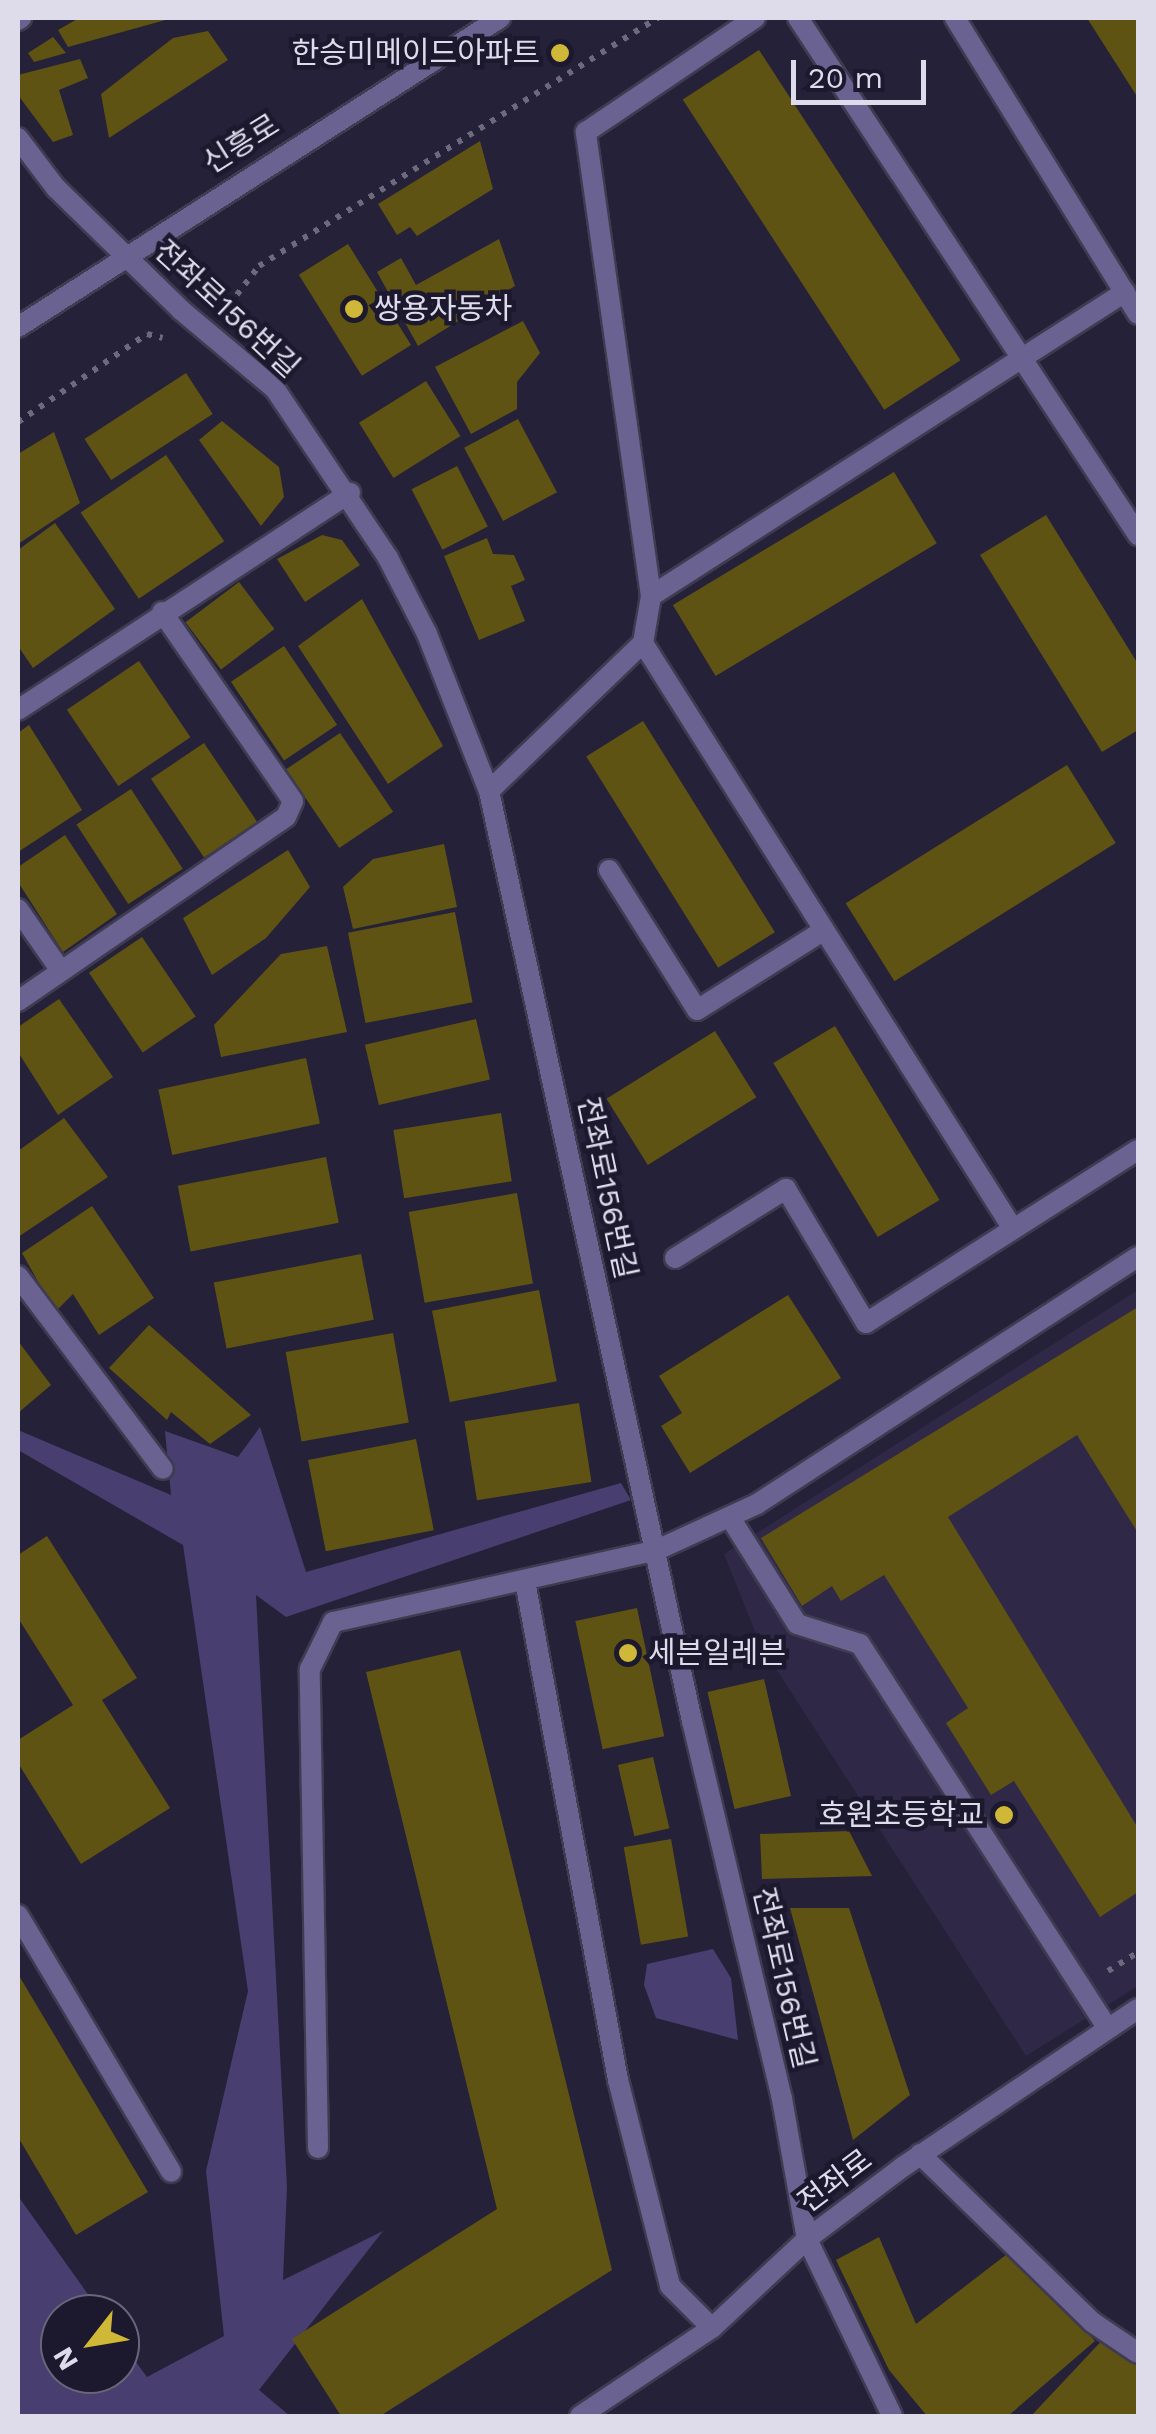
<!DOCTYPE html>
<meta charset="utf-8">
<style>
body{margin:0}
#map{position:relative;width:1156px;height:2434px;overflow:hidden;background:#252138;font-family:"Work Sans","Noto Sans KR",sans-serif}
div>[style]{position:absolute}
.built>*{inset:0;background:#2f2947}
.green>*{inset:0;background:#483f70}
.building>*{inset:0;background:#5f5313;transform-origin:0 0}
.path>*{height:6px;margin-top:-3px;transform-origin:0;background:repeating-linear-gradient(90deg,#6e6a7e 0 5px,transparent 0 13px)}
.roads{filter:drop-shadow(2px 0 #3f3b51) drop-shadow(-2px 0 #3f3b51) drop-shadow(0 2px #3f3b51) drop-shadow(0 -2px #3f3b51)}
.service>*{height:20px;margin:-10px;padding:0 10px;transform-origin:10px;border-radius:10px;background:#6a6290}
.minor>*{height:20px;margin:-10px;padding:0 10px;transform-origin:10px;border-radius:10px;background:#6a6290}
.dots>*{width:28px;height:28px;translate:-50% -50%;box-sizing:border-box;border:5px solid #1c182e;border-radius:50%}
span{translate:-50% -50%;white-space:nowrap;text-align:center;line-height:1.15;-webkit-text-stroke:9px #1c182e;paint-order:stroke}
.poi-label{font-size:30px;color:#dedceb}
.right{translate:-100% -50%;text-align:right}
.left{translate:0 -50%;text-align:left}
.street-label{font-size:30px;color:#dedceb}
.frame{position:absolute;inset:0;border:20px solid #dedceb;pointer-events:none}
.north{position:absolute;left:40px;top:2294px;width:100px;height:100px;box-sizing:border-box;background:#1c182e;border:2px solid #6a667a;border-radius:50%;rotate:239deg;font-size:28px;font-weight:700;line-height:40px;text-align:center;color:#dedceb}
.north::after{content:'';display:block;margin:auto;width:35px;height:45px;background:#cfb837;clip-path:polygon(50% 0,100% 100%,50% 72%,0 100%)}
.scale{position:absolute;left:791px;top:60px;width:135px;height:45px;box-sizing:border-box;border:5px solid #dedceb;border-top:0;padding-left:12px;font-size:30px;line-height:35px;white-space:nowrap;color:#dedceb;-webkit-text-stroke:8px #1c182e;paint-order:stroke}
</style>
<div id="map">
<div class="built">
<i style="clip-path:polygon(1138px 1290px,1138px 1986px,1026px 2056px,760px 1644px,724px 1554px)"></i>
</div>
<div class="green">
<i style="clip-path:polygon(260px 1427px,306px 1572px,621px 1483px,631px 1500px,286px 1617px,256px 1595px,287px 2187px,283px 2280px,383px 2231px,259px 2390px,290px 2416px,18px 2416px,18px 2196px,102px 2314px,60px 2314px,60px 2374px,120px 2374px,120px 2340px,147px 2377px,224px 2336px,206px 2171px,248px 1991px,183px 1545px,18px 1450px,18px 1430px,171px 1495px,165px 1431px,238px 1457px)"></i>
<i style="clip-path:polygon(713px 1949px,731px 1978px,738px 2040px,656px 2018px,644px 1985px,647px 1964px)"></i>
</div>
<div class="building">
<i style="clip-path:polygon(79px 18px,169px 18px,169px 19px,68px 47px,58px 30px)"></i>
<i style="clip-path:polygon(1087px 18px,1138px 18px,1138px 98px)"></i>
<i style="clip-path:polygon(208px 31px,228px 60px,109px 138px,101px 94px,173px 38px)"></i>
<i style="clip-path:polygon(53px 37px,66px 53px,34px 62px,28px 53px)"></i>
<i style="left:759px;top:50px;width:370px;height:91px;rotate:57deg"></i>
<i style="clip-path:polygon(80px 59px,88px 78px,59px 90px,73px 135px,53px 142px,18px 95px,18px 75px)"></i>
<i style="clip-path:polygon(480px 141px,493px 189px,417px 236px,410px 227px,397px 235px,378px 204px)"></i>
<i style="clip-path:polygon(499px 239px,515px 286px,418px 346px,377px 272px,401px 258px,416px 285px)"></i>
<i style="left:348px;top:244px;width:119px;height:58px;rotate:58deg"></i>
<i style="clip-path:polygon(523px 321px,540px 353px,517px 382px,517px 409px,471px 434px,435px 367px)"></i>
<i style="left:186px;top:373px;width:49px;height:121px;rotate:57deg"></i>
<i style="left:426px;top:381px;width:65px;height:79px;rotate:58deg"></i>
<i style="left:518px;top:419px;width:83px;height:61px;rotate:62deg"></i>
<i style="clip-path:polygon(222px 421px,279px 467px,284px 497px,261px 526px,199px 440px)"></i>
<i style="clip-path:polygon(54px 432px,80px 503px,18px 544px,18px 454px)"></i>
<i style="left:166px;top:455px;width:104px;height:103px;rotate:56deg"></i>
<i style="left:457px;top:466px;width:68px;height:51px;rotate:63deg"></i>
<i style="left:894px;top:472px;width:83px;height:258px;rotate:59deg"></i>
<i style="clip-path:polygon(1046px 515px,1138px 664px,1138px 730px,1102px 752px,980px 555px)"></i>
<i style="clip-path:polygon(55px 523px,115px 609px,33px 668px,18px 646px,18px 550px)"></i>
<i style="clip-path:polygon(322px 535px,342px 540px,360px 565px,305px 602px,277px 559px)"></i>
<i style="clip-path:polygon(487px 538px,493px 554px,514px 555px,525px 580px,511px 586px,525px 621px,479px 640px,444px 556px)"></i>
<i style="left:239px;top:582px;width:59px;height:67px;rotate:53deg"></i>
<i style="clip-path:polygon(362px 599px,443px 746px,388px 784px,298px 646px)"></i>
<i style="left:284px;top:646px;width:95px;height:64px;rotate:56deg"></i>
<i style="left:139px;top:661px;width:92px;height:87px;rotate:56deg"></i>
<i style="left:643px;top:721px;width:249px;height:67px;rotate:58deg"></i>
<i style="clip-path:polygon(29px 725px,82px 810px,18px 852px,18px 733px)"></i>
<i style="left:340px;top:733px;width:95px;height:65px;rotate:56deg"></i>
<i style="left:204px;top:743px;width:95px;height:64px;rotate:56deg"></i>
<i style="left:1067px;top:765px;width:92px;height:261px;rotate:58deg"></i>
<i style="left:131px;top:789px;width:95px;height:65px;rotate:57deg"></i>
<i style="clip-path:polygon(65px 835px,117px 914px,63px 952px,18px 882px,18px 867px)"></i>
<i style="clip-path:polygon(444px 844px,457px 907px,353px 929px,343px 887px,373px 859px)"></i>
<i style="clip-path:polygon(288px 850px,310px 887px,266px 938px,212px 975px,183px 918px)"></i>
<i style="left:455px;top:912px;width:92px;height:109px;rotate:79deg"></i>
<i style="left:142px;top:937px;width:96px;height:64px;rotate:56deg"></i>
<i style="clip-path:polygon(327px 946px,347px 1032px,221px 1057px,214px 1025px,281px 954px)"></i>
<i style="clip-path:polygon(59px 999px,113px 1077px,58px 1115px,18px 1052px,18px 1027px)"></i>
<i style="left:476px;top:1019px;width:62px;height:114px;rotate:77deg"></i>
<i style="left:835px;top:1026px;width:203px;height:72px;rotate:59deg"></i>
<i style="left:715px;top:1031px;width:78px;height:128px;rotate:58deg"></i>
<i style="left:306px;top:1058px;width:67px;height:151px;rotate:78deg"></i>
<i style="left:501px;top:1113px;width:69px;height:109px;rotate:81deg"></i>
<i style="clip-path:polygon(64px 1118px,108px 1177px,18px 1237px,18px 1151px)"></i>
<i style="left:326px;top:1157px;width:67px;height:151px;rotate:79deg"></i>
<i style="left:517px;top:1193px;width:92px;height:110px;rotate:80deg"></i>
<i style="clip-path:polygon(92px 1206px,154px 1298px,99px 1335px,73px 1294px,55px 1312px,22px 1253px)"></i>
<i style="left:361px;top:1254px;width:67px;height:150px;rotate:79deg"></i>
<i style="left:539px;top:1290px;width:93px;height:109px;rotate:79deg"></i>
<i style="clip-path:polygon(788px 1295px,841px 1378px,690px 1473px,661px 1426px,682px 1413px,659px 1376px)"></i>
<i style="clip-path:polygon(1138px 1307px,1138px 1533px,1077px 1435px,948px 1517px,1138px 1828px,1138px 1892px,1100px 1917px,1014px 1781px,991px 1795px,946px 1723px,968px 1708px,884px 1575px,841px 1601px,832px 1586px,802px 1606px,761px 1538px)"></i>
<i style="clip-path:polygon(149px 1325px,251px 1415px,210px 1444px,171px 1412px,167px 1420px,109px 1368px)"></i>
<i style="left:393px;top:1333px;width:91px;height:109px;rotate:80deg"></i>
<i style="clip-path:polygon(18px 1341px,51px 1385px,18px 1413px)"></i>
<i style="left:579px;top:1403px;width:80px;height:116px;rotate:81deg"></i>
<i style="left:416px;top:1439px;width:93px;height:110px;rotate:79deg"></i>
<i style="clip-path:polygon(47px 1536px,137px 1678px,102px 1700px,170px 1808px,81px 1864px,18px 1763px,18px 1740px,73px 1705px,18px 1618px,18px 1555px)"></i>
<i style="left:637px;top:1608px;width:131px;height:63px;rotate:78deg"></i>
<i style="clip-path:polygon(460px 1650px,612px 2270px,380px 2416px,341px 2416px,292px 2339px,497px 2209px,366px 1672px)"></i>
<i style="left:764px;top:1679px;width:120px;height:58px;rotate:77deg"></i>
<i style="left:653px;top:1757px;width:73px;height:36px;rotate:77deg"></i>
<i style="clip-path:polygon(849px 1831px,872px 1876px,762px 1879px,760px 1834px)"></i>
<i style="left:671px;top:1839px;width:99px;height:48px;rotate:80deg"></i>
<i style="clip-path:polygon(790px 1908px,849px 1908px,910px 2095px,853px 2140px)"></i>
<i style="clip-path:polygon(18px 1974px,148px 2192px,76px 2235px,18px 2137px)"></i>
<i style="clip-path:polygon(879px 2237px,916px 2324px,1011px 2251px,1095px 2341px,1008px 2416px,927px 2416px,889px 2370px,836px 2260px)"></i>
<i style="clip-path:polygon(1109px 2333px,1138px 2361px,1138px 2416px,1031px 2416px)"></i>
</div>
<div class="path">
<i style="left:229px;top:305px;width:49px;rotate:-52.4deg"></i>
<i style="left:259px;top:266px;width:470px;rotate:-31.9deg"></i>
<i style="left:18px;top:422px;width:156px;rotate:-34.3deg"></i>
<i style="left:147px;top:334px;width:16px;rotate:14deg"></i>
<i style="left:1108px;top:1971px;width:36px;rotate:-32deg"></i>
</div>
<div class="roads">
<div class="service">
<i style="left:798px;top:18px;width:619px;rotate:56.67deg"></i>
<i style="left:651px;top:596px;width:563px;rotate:-32.67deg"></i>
<i style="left:643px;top:643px;width:693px;rotate:57.73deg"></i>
<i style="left:489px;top:791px;width:214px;rotate:-43.9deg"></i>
<i style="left:643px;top:643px;width:48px;rotate:-80.3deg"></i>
<i style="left:651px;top:596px;width:469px;rotate:-98deg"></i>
<i style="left:586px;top:132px;width:204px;rotate:-34deg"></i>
<i style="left:609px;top:870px;width:165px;rotate:57.8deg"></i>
<i style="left:697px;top:1010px;width:149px;rotate:-32.1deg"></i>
<i style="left:675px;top:1258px;width:131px;rotate:-31.9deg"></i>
<i style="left:786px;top:1189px;width:156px;rotate:59.2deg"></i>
<i style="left:866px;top:1323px;width:322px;rotate:-32.5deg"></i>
<i style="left:731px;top:1519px;width:124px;rotate:57.8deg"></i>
<i style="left:797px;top:1624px;width:66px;rotate:17.6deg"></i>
<i style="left:860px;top:1644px;width:457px;rotate:57.2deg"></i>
<i style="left:525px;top:1581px;width:508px;rotate:79.44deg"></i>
<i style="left:618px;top:2080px;width:212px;rotate:75.8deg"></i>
<i style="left:670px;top:2286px;width:59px;rotate:45deg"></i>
<i style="left:18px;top:1915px;width:299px;rotate:59.2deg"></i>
<i style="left:318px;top:2148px;width:479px;rotate:-91deg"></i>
<i style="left:310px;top:1669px;width:52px;rotate:-63.9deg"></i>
<i style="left:333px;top:1622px;width:332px;rotate:-12.5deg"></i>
</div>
<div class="minor">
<i style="left:955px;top:18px;width:348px;rotate:58.3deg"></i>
<i style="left:18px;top:20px;width:4px;rotate:-34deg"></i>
<i style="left:18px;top:138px;width:63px;rotate:52.8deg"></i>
<i style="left:56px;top:188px;width:175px;rotate:44.3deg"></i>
<i style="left:181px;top:310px;width:123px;rotate:40deg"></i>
<i style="left:275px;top:389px;width:203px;rotate:56.2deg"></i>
<i style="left:388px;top:558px;width:85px;rotate:62.8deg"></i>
<i style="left:427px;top:634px;width:169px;rotate:68.5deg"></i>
<i style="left:489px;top:791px;width:952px;rotate:77.69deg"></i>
<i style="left:692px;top:1721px;width:389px;rotate:76.6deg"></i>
<i style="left:782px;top:2099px;width:142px;rotate:79.9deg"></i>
<i style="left:807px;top:2239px;width:196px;rotate:64.3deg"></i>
<i style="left:18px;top:327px;width:573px;rotate:-32.66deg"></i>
<i style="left:18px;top:710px;width:397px;rotate:-33.2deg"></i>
<i style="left:18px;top:909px;width:75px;rotate:55.3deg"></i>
<i style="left:18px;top:1001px;width:325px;rotate:-34.5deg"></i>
<i style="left:286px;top:817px;width:17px;rotate:-66deg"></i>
<i style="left:293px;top:801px;width:230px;rotate:-124.7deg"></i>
<i style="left:18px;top:1276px;width:241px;rotate:53.1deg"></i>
<i style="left:657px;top:1550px;width:110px;rotate:-24.7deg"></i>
<i style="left:757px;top:1504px;width:454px;rotate:-33deg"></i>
<i style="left:920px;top:2154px;width:240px;rotate:44.3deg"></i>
<i style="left:1092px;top:2322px;width:55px;rotate:34deg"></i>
<i style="left:580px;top:2416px;width:159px;rotate:-33.7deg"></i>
<i style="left:712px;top:2328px;width:130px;rotate:-43.1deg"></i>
<i style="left:807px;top:2239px;width:121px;rotate:-37deg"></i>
<i style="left:904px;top:2166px;width:282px;rotate:-33.9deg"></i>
</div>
</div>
<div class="dots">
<i style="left:560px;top:53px;background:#cfb837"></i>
<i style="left:354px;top:309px;background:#cfb837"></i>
<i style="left:628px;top:1653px;background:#cfb837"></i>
<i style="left:1004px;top:1815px;background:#cfb837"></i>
</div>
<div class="poi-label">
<span class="right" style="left:540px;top:53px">한승미메이드아파트</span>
<span class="left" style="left:374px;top:309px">쌍용자동차</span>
<span class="left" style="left:648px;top:1653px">세븐일레븐</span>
<span class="right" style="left:984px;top:1815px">호원초등학교</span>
</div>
<div class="street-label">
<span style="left:241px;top:144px;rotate:-32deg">신흥로</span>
<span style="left:227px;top:309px;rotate:43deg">전좌로156번길</span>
<span style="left:607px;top:1188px;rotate:78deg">전좌로156번길</span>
<span style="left:784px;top:1978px;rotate:77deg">전좌로156번길</span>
<span style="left:835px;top:2181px;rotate:-37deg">전좌로</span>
</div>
<div class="frame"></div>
<div class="north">N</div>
<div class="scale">20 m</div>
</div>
